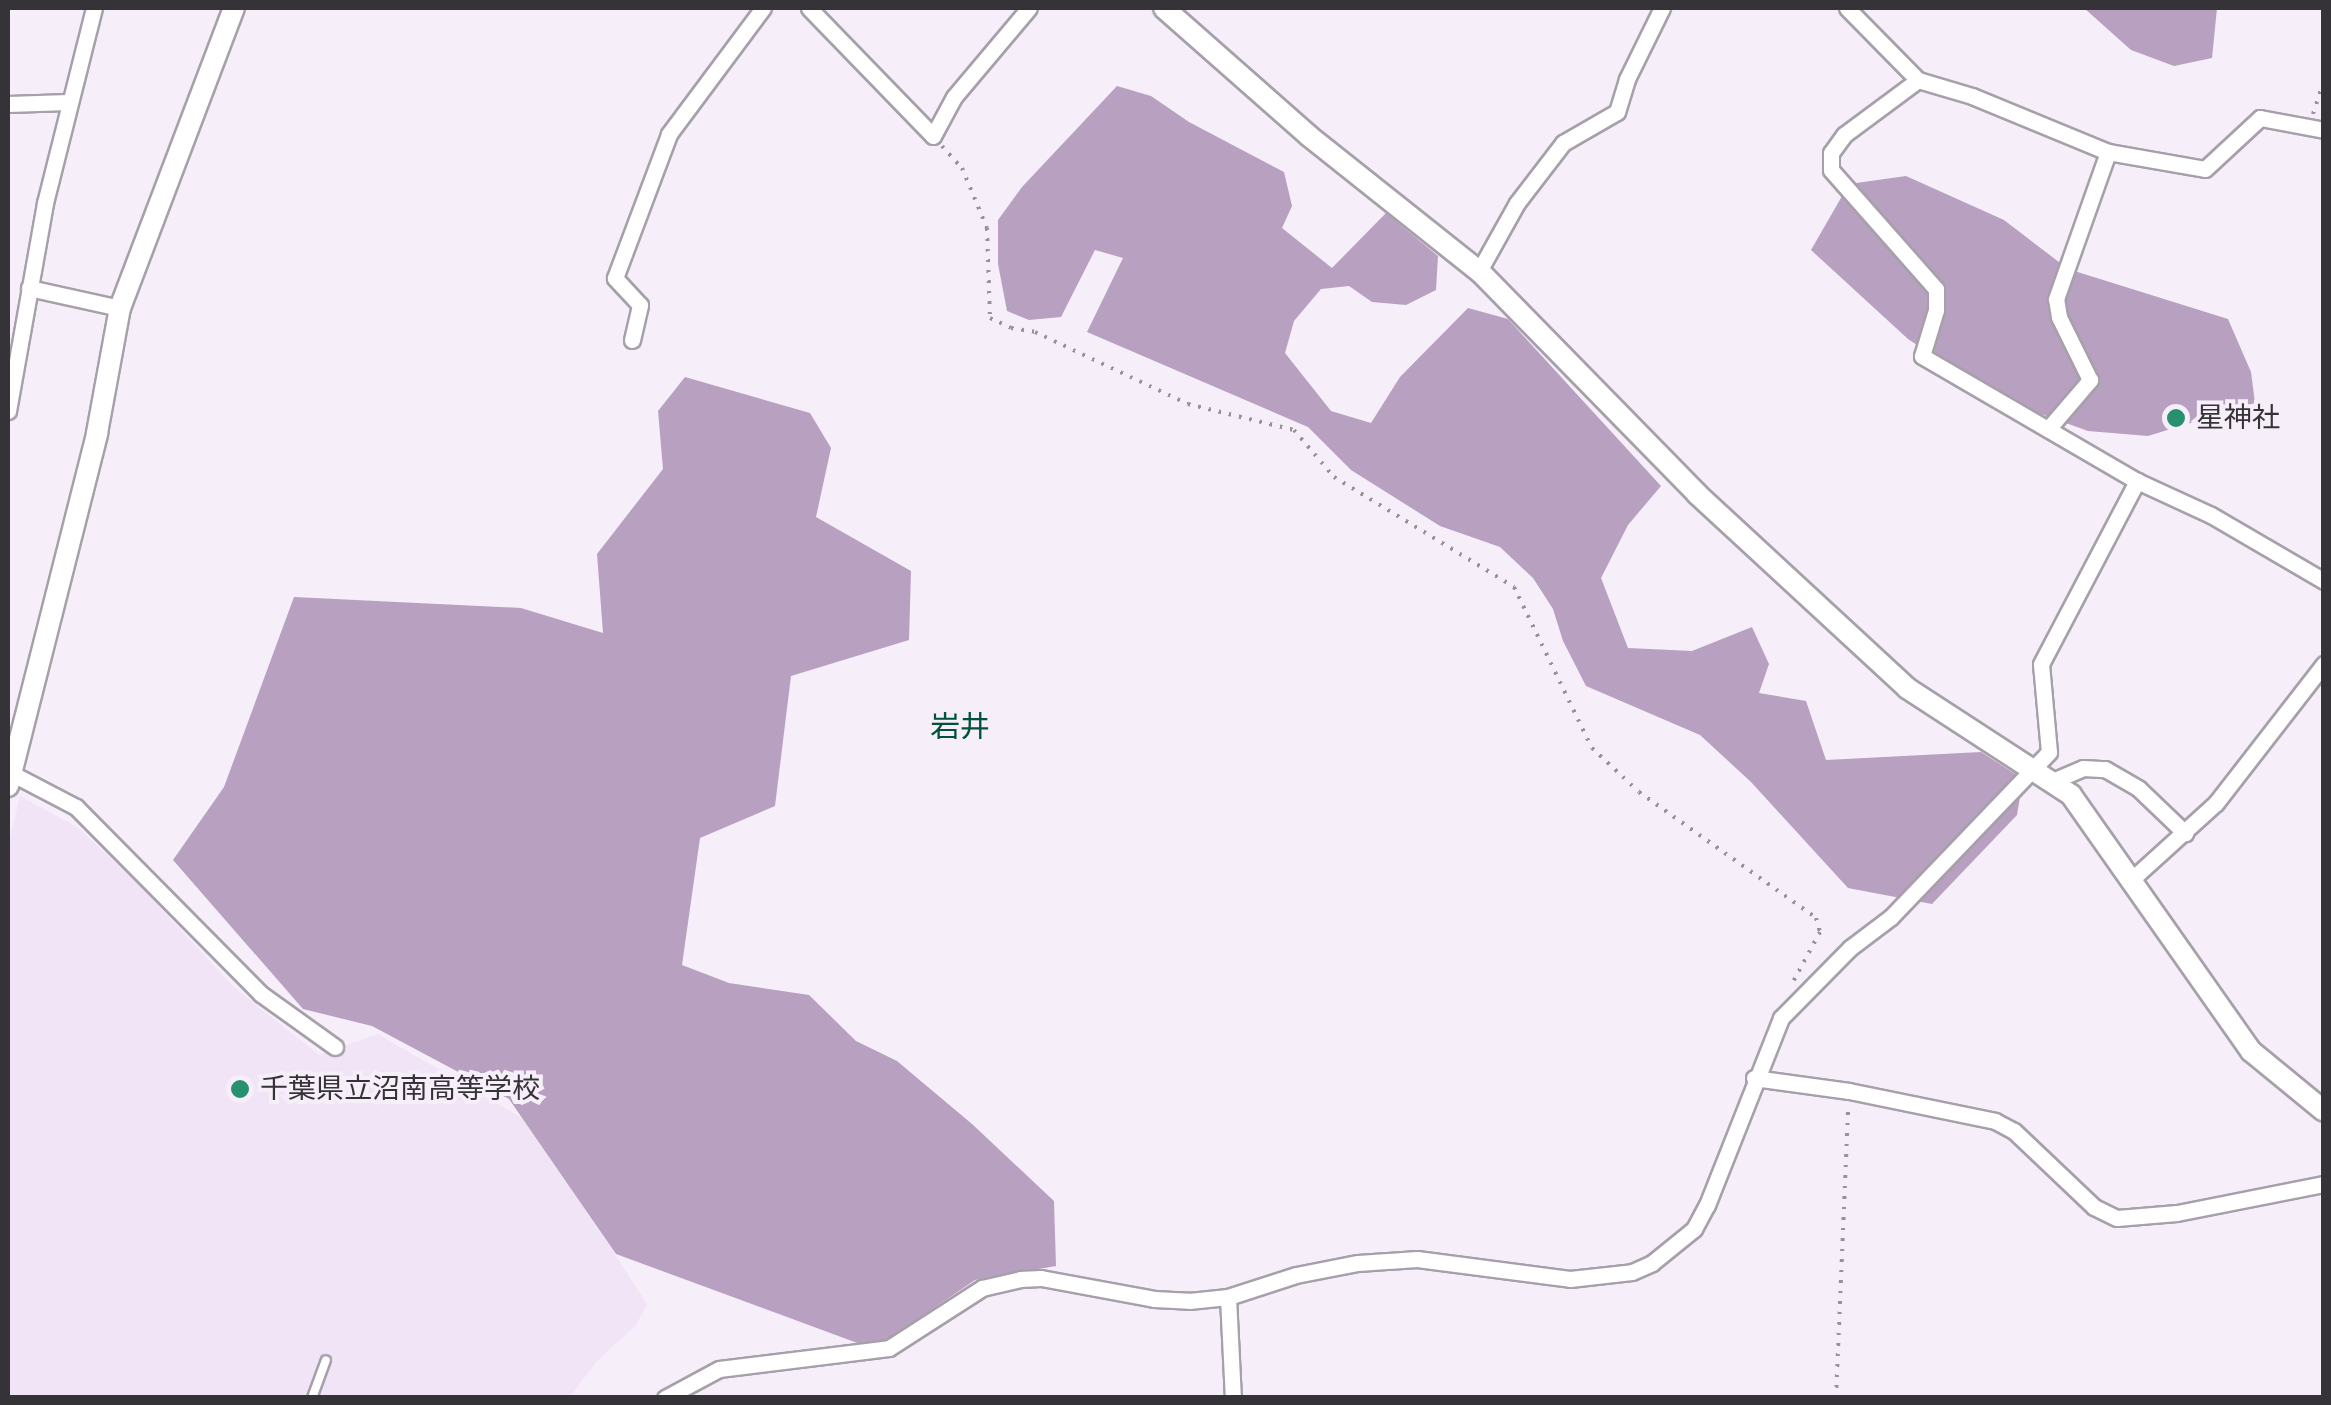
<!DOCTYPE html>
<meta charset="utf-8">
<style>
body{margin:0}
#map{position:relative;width:2331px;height:1405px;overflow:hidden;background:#f6eef9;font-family:"Varela Round","Noto Sans JP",sans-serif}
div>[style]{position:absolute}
.built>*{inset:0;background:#f1e4f6}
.forest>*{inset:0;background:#b8a0c1}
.path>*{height:4px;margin-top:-2px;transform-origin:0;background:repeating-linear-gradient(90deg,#979199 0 2.5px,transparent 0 10.5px)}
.roads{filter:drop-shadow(2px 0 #a7a0aa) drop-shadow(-2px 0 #a7a0aa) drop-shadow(0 2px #a7a0aa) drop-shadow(0 -2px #a7a0aa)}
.service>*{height:8px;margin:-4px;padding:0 4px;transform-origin:4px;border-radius:4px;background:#fff}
.minor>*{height:15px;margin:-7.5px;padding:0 7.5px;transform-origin:7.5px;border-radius:7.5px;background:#fff}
.tertiary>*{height:20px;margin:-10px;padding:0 10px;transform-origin:10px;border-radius:10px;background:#fff}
.dots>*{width:28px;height:28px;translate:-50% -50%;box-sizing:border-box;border:5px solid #f6eef9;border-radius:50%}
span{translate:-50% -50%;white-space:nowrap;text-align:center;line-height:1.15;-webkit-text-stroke:8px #f6eef9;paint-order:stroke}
.poi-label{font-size:28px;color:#363338}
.left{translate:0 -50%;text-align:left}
.neighbourhood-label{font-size:30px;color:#00523b}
.frame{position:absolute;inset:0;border:10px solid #363338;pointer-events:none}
</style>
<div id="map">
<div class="built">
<i style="clip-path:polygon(20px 796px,77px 827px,135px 881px,235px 988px,319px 1055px,378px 1034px,529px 1122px,647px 1304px,636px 1325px,596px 1362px,570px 1397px,8px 1398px,8px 845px)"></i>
</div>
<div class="forest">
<i style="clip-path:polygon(2084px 8px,2217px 8px,2212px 58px,2174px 66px,2131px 50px)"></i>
<i style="clip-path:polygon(1117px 86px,1151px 96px,1189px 122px,1284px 172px,1292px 206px,1282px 228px,1332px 268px,1386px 213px,1438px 256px,1436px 290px,1406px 305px,1372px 302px,1349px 286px,1321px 289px,1294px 321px,1285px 353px,1331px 411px,1371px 423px,1400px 377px,1468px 308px,1508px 319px,1661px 486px,1628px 525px,1601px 578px,1628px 648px,1692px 651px,1752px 627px,1769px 664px,1759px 693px,1806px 701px,1826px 760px,1981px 752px,2023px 779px,2017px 815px,1932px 904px,1848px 888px,1751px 782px,1700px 735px,1586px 686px,1563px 641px,1553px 609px,1533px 578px,1500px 547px,1440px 526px,1351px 470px,1308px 427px,1087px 332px,1123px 258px,1095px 250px,1061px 317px,1029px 320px,1007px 311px,998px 264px,998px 220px,1022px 187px)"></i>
<i style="clip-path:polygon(1906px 176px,2004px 220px,2068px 269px,2228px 319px,2251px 372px,2255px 403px,2148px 436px,2088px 431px,1999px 399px,1908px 339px,1811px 250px,1849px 184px)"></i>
<i style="clip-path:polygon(685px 377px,810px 413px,831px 448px,816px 517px,911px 571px,909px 640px,791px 676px,775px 806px,700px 838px,682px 965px,729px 983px,809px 995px,856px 1041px,897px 1061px,972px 1124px,1054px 1201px,1056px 1266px,975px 1280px,884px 1342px,860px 1344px,616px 1254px,509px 1099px,372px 1026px,303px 1009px,173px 860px,224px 787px,294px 597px,521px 608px,603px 633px,597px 554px,663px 469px,658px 411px)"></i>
</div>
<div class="path">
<i style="left:2313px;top:114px;width:36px;rotate:-72deg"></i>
<i style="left:942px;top:146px;width:30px;rotate:48deg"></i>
<i style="left:962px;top:168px;width:65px;rotate:67.4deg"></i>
<i style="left:987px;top:228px;width:90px;rotate:88.1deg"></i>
<i style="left:990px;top:318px;width:23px;rotate:25deg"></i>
<i style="left:1011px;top:328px;width:24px;rotate:9deg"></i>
<i style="left:1035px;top:332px;width:169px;rotate:25.2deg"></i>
<i style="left:1188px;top:404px;width:109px;rotate:13.8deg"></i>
<i style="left:1294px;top:430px;width:62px;rotate:49.6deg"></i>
<i style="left:1334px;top:477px;width:211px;rotate:31.4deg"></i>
<i style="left:1514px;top:587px;width:179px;rotate:64.2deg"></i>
<i style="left:1592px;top:748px;width:64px;rotate:43.1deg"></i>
<i style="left:1639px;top:792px;width:217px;rotate:35.4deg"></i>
<i style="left:1816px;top:918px;width:15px;rotate:74deg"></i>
<i style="left:1820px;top:932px;width:55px;rotate:118.4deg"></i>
<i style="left:1836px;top:1398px;width:292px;rotate:-87.6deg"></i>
</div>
<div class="roads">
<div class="service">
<i style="left:312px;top:1398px;width:40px;rotate:-69.8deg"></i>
</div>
<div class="minor">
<i style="left:809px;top:8px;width:178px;rotate:45.9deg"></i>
<i style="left:933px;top:136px;width:44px;rotate:-61.7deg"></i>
<i style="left:954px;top:97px;width:116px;rotate:-49.9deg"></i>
<i style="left:1847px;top:8px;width:101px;rotate:45.4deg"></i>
<i style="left:1918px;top:80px;width:56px;rotate:16.5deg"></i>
<i style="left:1972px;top:96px;width:147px;rotate:22.4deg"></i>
<i style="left:2108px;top:152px;width:98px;rotate:9.9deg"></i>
<i style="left:2205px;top:169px;width:75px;rotate:-42.8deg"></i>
<i style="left:2260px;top:118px;width:65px;rotate:10.6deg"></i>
<i style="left:1918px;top:80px;width:92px;rotate:143.4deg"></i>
<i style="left:1844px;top:135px;width:22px;rotate:126deg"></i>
<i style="left:1831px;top:153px;width:17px;rotate:90deg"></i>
<i style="left:1831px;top:170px;width:159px;rotate:48.6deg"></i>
<i style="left:1936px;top:289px;width:21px;rotate:90deg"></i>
<i style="left:1936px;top:310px;width:48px;rotate:106.9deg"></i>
<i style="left:1922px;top:356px;width:249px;rotate:30.2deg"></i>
<i style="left:2137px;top:481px;width:81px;rotate:24.7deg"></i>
<i style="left:2211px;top:515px;width:131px;rotate:30.3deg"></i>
<i style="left:8px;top:104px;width:60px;rotate:-1.9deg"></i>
<i style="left:1479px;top:271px;width:78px;rotate:-60.8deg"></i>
<i style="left:1517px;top:203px;width:76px;rotate:-52.5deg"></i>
<i style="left:1563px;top:143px;width:62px;rotate:-29.9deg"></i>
<i style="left:1617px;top:112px;width:34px;rotate:-73deg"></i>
<i style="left:1627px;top:79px;width:79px;rotate:-63.8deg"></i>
<i style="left:29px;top:288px;width:93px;rotate:12.4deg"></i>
<i style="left:632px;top:340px;width:36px;rotate:-77deg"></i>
<i style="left:640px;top:305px;width:37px;rotate:-133deg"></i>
<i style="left:615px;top:278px;width:154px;rotate:-69.4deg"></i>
<i style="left:669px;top:134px;width:157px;rotate:-53.3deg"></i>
<i style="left:8px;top:411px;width:211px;rotate:-79.9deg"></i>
<i style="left:45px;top:203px;width:201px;rotate:-75.9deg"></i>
<i style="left:2048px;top:429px;width:65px;rotate:-49.4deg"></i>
<i style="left:2090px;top:380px;width:70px;rotate:-116.2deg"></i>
<i style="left:2059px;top:317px;width:18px;rotate:-99deg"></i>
<i style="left:2056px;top:299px;width:156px;rotate:-70.5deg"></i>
<i style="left:11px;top:773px;width:73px;rotate:27.6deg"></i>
<i style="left:76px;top:807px;width:263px;rotate:45.3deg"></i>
<i style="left:261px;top:994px;width:91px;rotate:35.6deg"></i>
<i style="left:2055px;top:780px;width:30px;rotate:-23deg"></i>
<i style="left:2083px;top:768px;width:22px;rotate:3deg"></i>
<i style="left:2105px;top:769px;width:39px;rotate:30deg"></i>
<i style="left:2139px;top:789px;width:64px;rotate:43.7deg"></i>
<i style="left:2131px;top:880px;width:115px;rotate:-42.2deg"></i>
<i style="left:2216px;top:803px;width:176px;rotate:-52.2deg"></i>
<i style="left:1754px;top:1078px;width:96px;rotate:7.8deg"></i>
<i style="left:1849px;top:1091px;width:149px;rotate:11.6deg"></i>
<i style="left:1995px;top:1121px;width:21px;rotate:28deg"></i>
<i style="left:2014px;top:1131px;width:110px;rotate:43.5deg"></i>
<i style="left:2094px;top:1207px;width:25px;rotate:26deg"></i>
<i style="left:2117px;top:1218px;width:60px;rotate:-4.8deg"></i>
<i style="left:2177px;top:1213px;width:150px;rotate:-11.2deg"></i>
<i style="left:1228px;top:1297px;width:101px;rotate:87.2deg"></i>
<i style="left:665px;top:1398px;width:61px;rotate:-28.2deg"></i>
<i style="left:719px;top:1369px;width:171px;rotate:-7deg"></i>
<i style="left:889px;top:1348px;width:111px;rotate:-32.8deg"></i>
<i style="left:982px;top:1288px;width:39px;rotate:-13deg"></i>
<i style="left:1020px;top:1279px;width:21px;rotate:-3deg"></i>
<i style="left:1041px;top:1278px;width:115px;rotate:10.5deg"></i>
<i style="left:1154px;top:1299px;width:35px;rotate:3deg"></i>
<i style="left:1189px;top:1301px;width:39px;rotate:-6deg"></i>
<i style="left:1228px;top:1297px;width:71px;rotate:-17.9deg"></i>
<i style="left:1296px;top:1275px;width:63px;rotate:-11deg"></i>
<i style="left:1358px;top:1263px;width:59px;rotate:-3.9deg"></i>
<i style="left:1417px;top:1259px;width:154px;rotate:7.4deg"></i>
<i style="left:1570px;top:1279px;width:62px;rotate:-6.4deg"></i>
<i style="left:1632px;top:1272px;width:22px;rotate:-24deg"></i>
<i style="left:1652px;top:1263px;width:54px;rotate:-39deg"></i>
<i style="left:1694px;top:1229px;width:27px;rotate:-62deg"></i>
<i style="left:1707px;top:1205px;width:201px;rotate:-68.4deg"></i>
<i style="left:1781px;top:1018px;width:98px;rotate:-45.4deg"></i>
<i style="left:1850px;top:948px;width:51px;rotate:-37.1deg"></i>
<i style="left:1891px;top:917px;width:228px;rotate:-46.2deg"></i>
<i style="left:2049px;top:752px;width:88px;rotate:-95.2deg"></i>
<i style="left:2041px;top:664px;width:207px;rotate:-62.3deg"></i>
</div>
<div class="tertiary">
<i style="left:1164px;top:8px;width:193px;rotate:41.4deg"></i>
<i style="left:1309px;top:136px;width:217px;rotate:38.5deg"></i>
<i style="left:1479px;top:271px;width:312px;rotate:45.6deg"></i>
<i style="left:1697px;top:494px;width:286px;rotate:42.7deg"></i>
<i style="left:1907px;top:688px;width:196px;rotate:33.1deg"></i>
<i style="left:2071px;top:795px;width:313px;rotate:54.9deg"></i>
<i style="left:2251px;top:1051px;width:94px;rotate:39.4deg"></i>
<i style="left:8px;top:786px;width:364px;rotate:-75.8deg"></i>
<i style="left:97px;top:433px;width:127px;rotate:-79.6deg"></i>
<i style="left:120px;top:308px;width:321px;rotate:-69.2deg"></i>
</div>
</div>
<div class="dots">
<i style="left:2176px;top:418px;background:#27916f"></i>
<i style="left:240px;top:1089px;background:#27916f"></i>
</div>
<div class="poi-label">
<span class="left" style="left:2196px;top:418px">星神社</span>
<span class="left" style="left:260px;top:1089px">千葉県立沼南高等学校</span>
</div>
<div class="neighbourhood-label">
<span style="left:960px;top:728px">岩井</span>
</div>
<div class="frame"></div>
</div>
